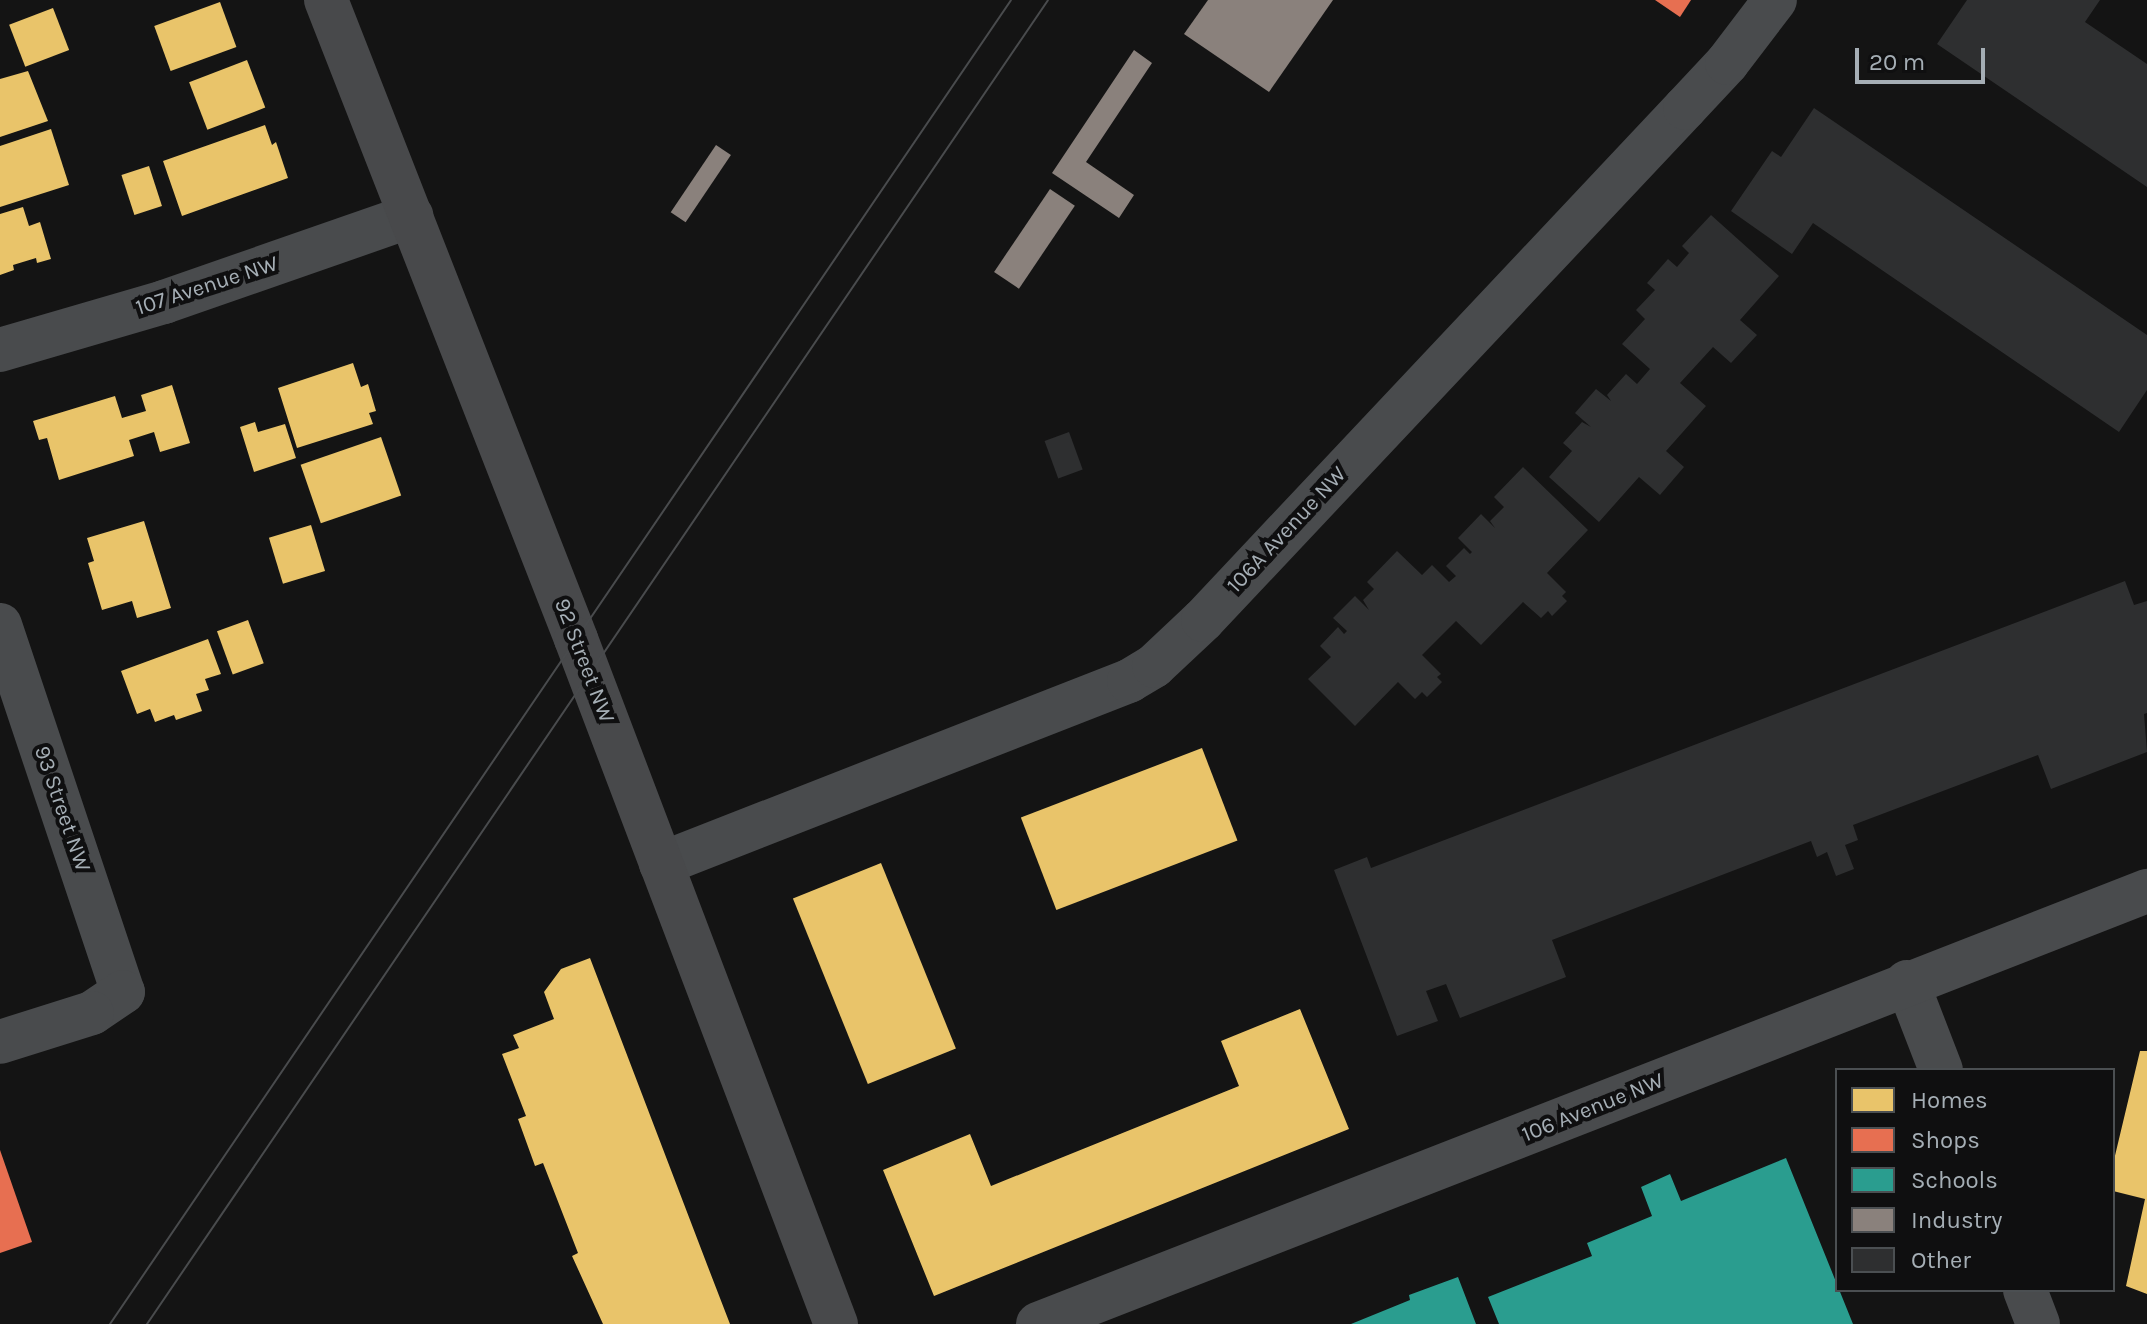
<!DOCTYPE html>
<style>
body{margin:0}
#map{position:relative;width:2147px;height:1324px;overflow:hidden;background:#141414;font-family:Karla,sans-serif}
div>[style]{position:absolute}
.homes>*{inset:0;background:#e9c46a;transform-origin:0 0}
.shops>*{inset:0;background:#e76f51}
.schools>*{inset:0;background:#2a9d8f}
.industry>*{inset:0;background:#8a817c;transform-origin:0 0}
.building>*{inset:0;background:#2e2f30;transform-origin:0 0}
.street>*{height:44px;margin:-22px;padding:0 22px;transform-origin:22px;border-radius:22px;background:#494b4d}
.secondary>*{height:44px;margin:-22px;padding:0 22px;transform-origin:22px;border-radius:22px;background:#48494b}
.tram>*{height:2px;margin:-1px;padding:0 1px;transform-origin:1px;border-radius:1px;background:#494b4d}
span{translate:-50% -50%;white-space:nowrap;text-align:center;line-height:1.15;-webkit-text-stroke:8px #0f0f10;paint-order:stroke}
.street-label{font-size:22px;color:#a5aeb5}
.legend{position:absolute;left:1835px;top:1068px;width:280px;height:224px;box-sizing:border-box;background:#0f0f10;border:2px solid #4b4f52;margin:0;padding:10px 14px;list-style:none;font-size:24px;color:#a5aeb5}
.legend li{display:flex;align-items:center;gap:16px;height:40px}
.legend b{width:40px;border:2px solid #4b4f52}
.scale{position:absolute;left:1855px;top:48px;width:130px;height:36px;box-sizing:border-box;border:4px solid #a5aeb5;border-top:0;padding-left:10px;font-size:24px;line-height:28px;white-space:nowrap;color:#a5aeb5;-webkit-text-stroke:6px #0f0f10;paint-order:stroke}
</style>
<div id="map">
<div class="homes">
<i style="left:220px;top:2px;width:48px;height:70px;rotate:70deg"></i>
<i style="left:53px;top:8px;width:45px;height:47px;rotate:69deg"></i>
<i style="left:247px;top:60px;width:51px;height:62px;rotate:69deg"></i>
<i style="clip-path:polygon(28px 71px,48px 121px,0 137px,0 79px)"></i>
<i style="clip-path:polygon(265px 125px,272px 145px,276px 142px,288px 178px,182px 216px,163px 161px)"></i>
<i style="clip-path:polygon(51px 129px,69px 185px,0 207px,0 146px)"></i>
<i style="left:149px;top:166px;width:42px;height:29px;rotate:72deg"></i>
<i style="clip-path:polygon(23px 207px,29px 226px,40px 222px,51px 259px,37px 263px,36px 258px,13px 265px,14px 270px,0 275px,0 214px)"></i>
<i style="clip-path:polygon(353px 363px,361px 387px,368px 384px,376px 411px,369px 413px,373px 424px,297px 448px,278px 388px)"></i>
<i style="clip-path:polygon(172px 385px,190px 443px,160px 452px,154px 432px,129px 440px,134px 456px,59px 480px,47px 438px,39px 440px,33px 421px,115px 396px,122px 418px,146px 411px,141px 395px)"></i>
<i style="clip-path:polygon(255px 422px,258px 432px,285px 424px,296px 458px,254px 472px,240px 427px)"></i>
<i style="left:381px;top:437px;width:62px;height:85px;rotate:71deg"></i>
<i style="clip-path:polygon(144px 521px,171px 608px,137px 618px,132px 601px,102px 610px,88px 563px,94px 561px,87px 538px)"></i>
<i style="left:311px;top:525px;width:48px;height:44px;rotate:73deg"></i>
<i style="left:248px;top:620px;width:46px;height:33px;rotate:70deg"></i>
<i style="clip-path:polygon(208px 639px,221px 674px,205px 679px,209px 690px,196px 694px,202px 711px,176px 720px,174px 715px,155px 722px,150px 709px,137px 714px,121px 671px)"></i>
<i style="left:1202px;top:748px;width:99px;height:194px;rotate:69deg"></i>
<i style="left:881px;top:863px;width:200px;height:95px;rotate:68deg"></i>
<i style="clip-path:polygon(590px 958px,708px 1267px,730px 1324px,603px 1324px,572px 1256px,578px 1253px,543px 1163px,535px 1166px,518px 1119px,526px 1116px,502px 1054px,519px 1048px,513px 1035px,554px 1019px,544px 992px,561px 969px)"></i>
<i style="clip-path:polygon(1300px 1009px,1349px 1129px,934px 1296px,883px 1170px,970px 1134px,991px 1186px,1239px 1086px,1221px 1041px)"></i>
<i style="clip-path:polygon(2140px 1051px,2147px 1051px,2147px 1294px,2126px 1286px,2145px 1199px,2113px 1191px,2113px 1164px)"></i>
</div>
<div class="shops">
<i style="clip-path:polygon(1655px 0,1691px 0,1680px 17px)"></i>
<i style="clip-path:polygon(0 1150px,32px 1242px,0 1253px)"></i>
</div>
<div class="schools">
<i style="clip-path:polygon(1786px 1158px,1853px 1324px,1499px 1324px,1488px 1297px,1592px 1256px,1587px 1243px,1652px 1216px,1641px 1187px,1670px 1174px,1681px 1201px)"></i>
<i style="clip-path:polygon(1458px 1277px,1476px 1324px,1351px 1324px,1410px 1300px,1409px 1295px)"></i>
</div>
<div class="industry">
<i style="clip-path:polygon(1208px 0,1333px 0,1269px 92px,1184px 34px)"></i>
<i style="clip-path:polygon(1134px 50px,1152px 63px,1086px 162px,1134px 195px,1119px 218px,1052px 173px)"></i>
<i style="left:716px;top:145px;width:18px;height:81px;rotate:34deg"></i>
<i style="left:1050px;top:189px;width:30px;height:100px;rotate:34deg"></i>
</div>
<div class="building">
<i style="clip-path:polygon(1967px 0,2100px 0,2085px 22px,2147px 64px,2147px 187px,1937px 44px)"></i>
<i style="clip-path:polygon(1814px 108px,2147px 335px,2147px 390px,2119px 432px,1813px 223px,1792px 254px,1731px 211px,1772px 151px,1781px 157px)"></i>
<i style="clip-path:polygon(1711px 215px,1779px 276px,1740px 320px,1757px 335px,1731px 363px,1713px 347px,1680px 383px,1706px 406px,1666px 451px,1684px 467px,1660px 495px,1639px 477px,1599px 522px,1549px 477px,1572px 451px,1563px 443px,1582px 422px,1591px 427px,1575px 413px,1596px 389px,1611px 401px,1607px 395px,1626px 374px,1637px 384px,1650px 369px,1622px 344px,1645px 319px,1636px 310px,1655px 290px,1647px 283px,1668px 259px,1677px 267px,1689px 253px,1682px 246px)"></i>
<i style="left:1069px;top:432px;width:40px;height:26px;rotate:70deg"></i>
<i style="clip-path:polygon(1523px 467px,1588px 530px,1547px 573px,1566px 592px,1562px 596px,1567px 601px,1552px 616px,1548px 611px,1541px 618px,1523px 602px,1481px 645px,1456px 621px,1422px 655px,1441px 674px,1437px 677px,1442px 682px,1427px 697px,1422px 692px,1415px 699px,1398px 682px,1355px 726px,1308px 679px,1331px 657px,1320px 646px,1338px 627px,1344px 634px,1347px 631px,1333px 618px,1355px 596px,1369px 610px,1363px 600px,1374px 589px,1367px 582px,1397px 551px,1422px 575px,1432px 565px,1449px 582px,1456px 576px,1446px 566px,1464px 548px,1470px 554px,1472px 552px,1458px 538px,1481px 514px,1495px 528px,1490px 521px,1504px 507px,1494px 497px)"></i>
<i style="clip-path:polygon(2125px 581px,2134px 605px,2147px 601px,2147px 713px,2144px 714px,2147px 752px,2051px 789px,2038px 755px,1853px 825px,1858px 840px,1845px 845px,1854px 869px,1836px 876px,1827px 852px,1817px 857px,1811px 841px,1552px 940px,1566px 977px,1460px 1018px,1446px 984px,1426px 991px,1438px 1021px,1397px 1036px,1334px 870px,1367px 857px,1371px 868px)"></i>
</div>
<div class="street">
<i style="left:0;top:350px;width:171px;rotate:-16.3deg"></i>
<i style="left:164px;top:302px;width:262px;rotate:-19.2deg"></i>
<i style="left:0;top:625px;width:387px;rotate:71.5deg"></i>
<i style="left:123px;top:992px;width:37px;rotate:146deg"></i>
<i style="left:92px;top:1013px;width:96px;rotate:162.5deg"></i>
<i style="left:661px;top:864px;width:503px;rotate:-21.36deg"></i>
<i style="left:1129px;top:681px;width:29px;rotate:-31deg"></i>
<i style="left:1154px;top:666px;width:67px;rotate:-43.2deg"></i>
<i style="left:1203px;top:620px;width:703px;rotate:-46.73deg"></i>
<i style="left:1685px;top:108px;width:62px;rotate:-47deg"></i>
<i style="left:1727px;top:63px;width:79px;rotate:-52.7deg"></i>
<i style="left:1907px;top:982px;width:94px;rotate:68.9deg"></i>
<i style="left:2025px;top:1290px;width:36px;rotate:69deg"></i>
<i style="left:1038px;top:1324px;width:1191px;rotate:-21.33deg"></i>
</div>
<div class="secondary">
<i style="left:326px;top:0;width:686px;rotate:68.63deg"></i>
<i style="left:576px;top:639px;width:733px;rotate:69.22deg"></i>
</div>
<div class="tram">
<i style="left:110px;top:1324px;width:1601px;rotate:-55.76deg"></i>
<i style="left:147px;top:1324px;width:1601px;rotate:-55.76deg"></i>
</div>
<div class="street-label">
<span style="left:207px;top:286px;rotate:-18deg">107 Avenue NW</span>
<span style="left:1287px;top:530px;rotate:-47deg">106A Avenue NW</span>
<span style="left:584px;top:661px;rotate:69deg">92 Street NW</span>
<span style="left:62px;top:809px;rotate:71deg">93 Street NW</span>
<span style="left:1593px;top:1108px;rotate:-22deg">106 Avenue NW</span>
</div>
<ul class="legend">
<li><b style="height:22px;background:#e9c46a"></b>Homes</li>
<li><b style="height:22px;background:#e76f51"></b>Shops</li>
<li><b style="height:22px;background:#2a9d8f"></b>Schools</li>
<li><b style="height:22px;background:#8a817c"></b>Industry</li>
<li><b style="height:22px;background:#2e2f30"></b>Other</li>
</ul>
<div class="scale">20 m</div>
</div>
